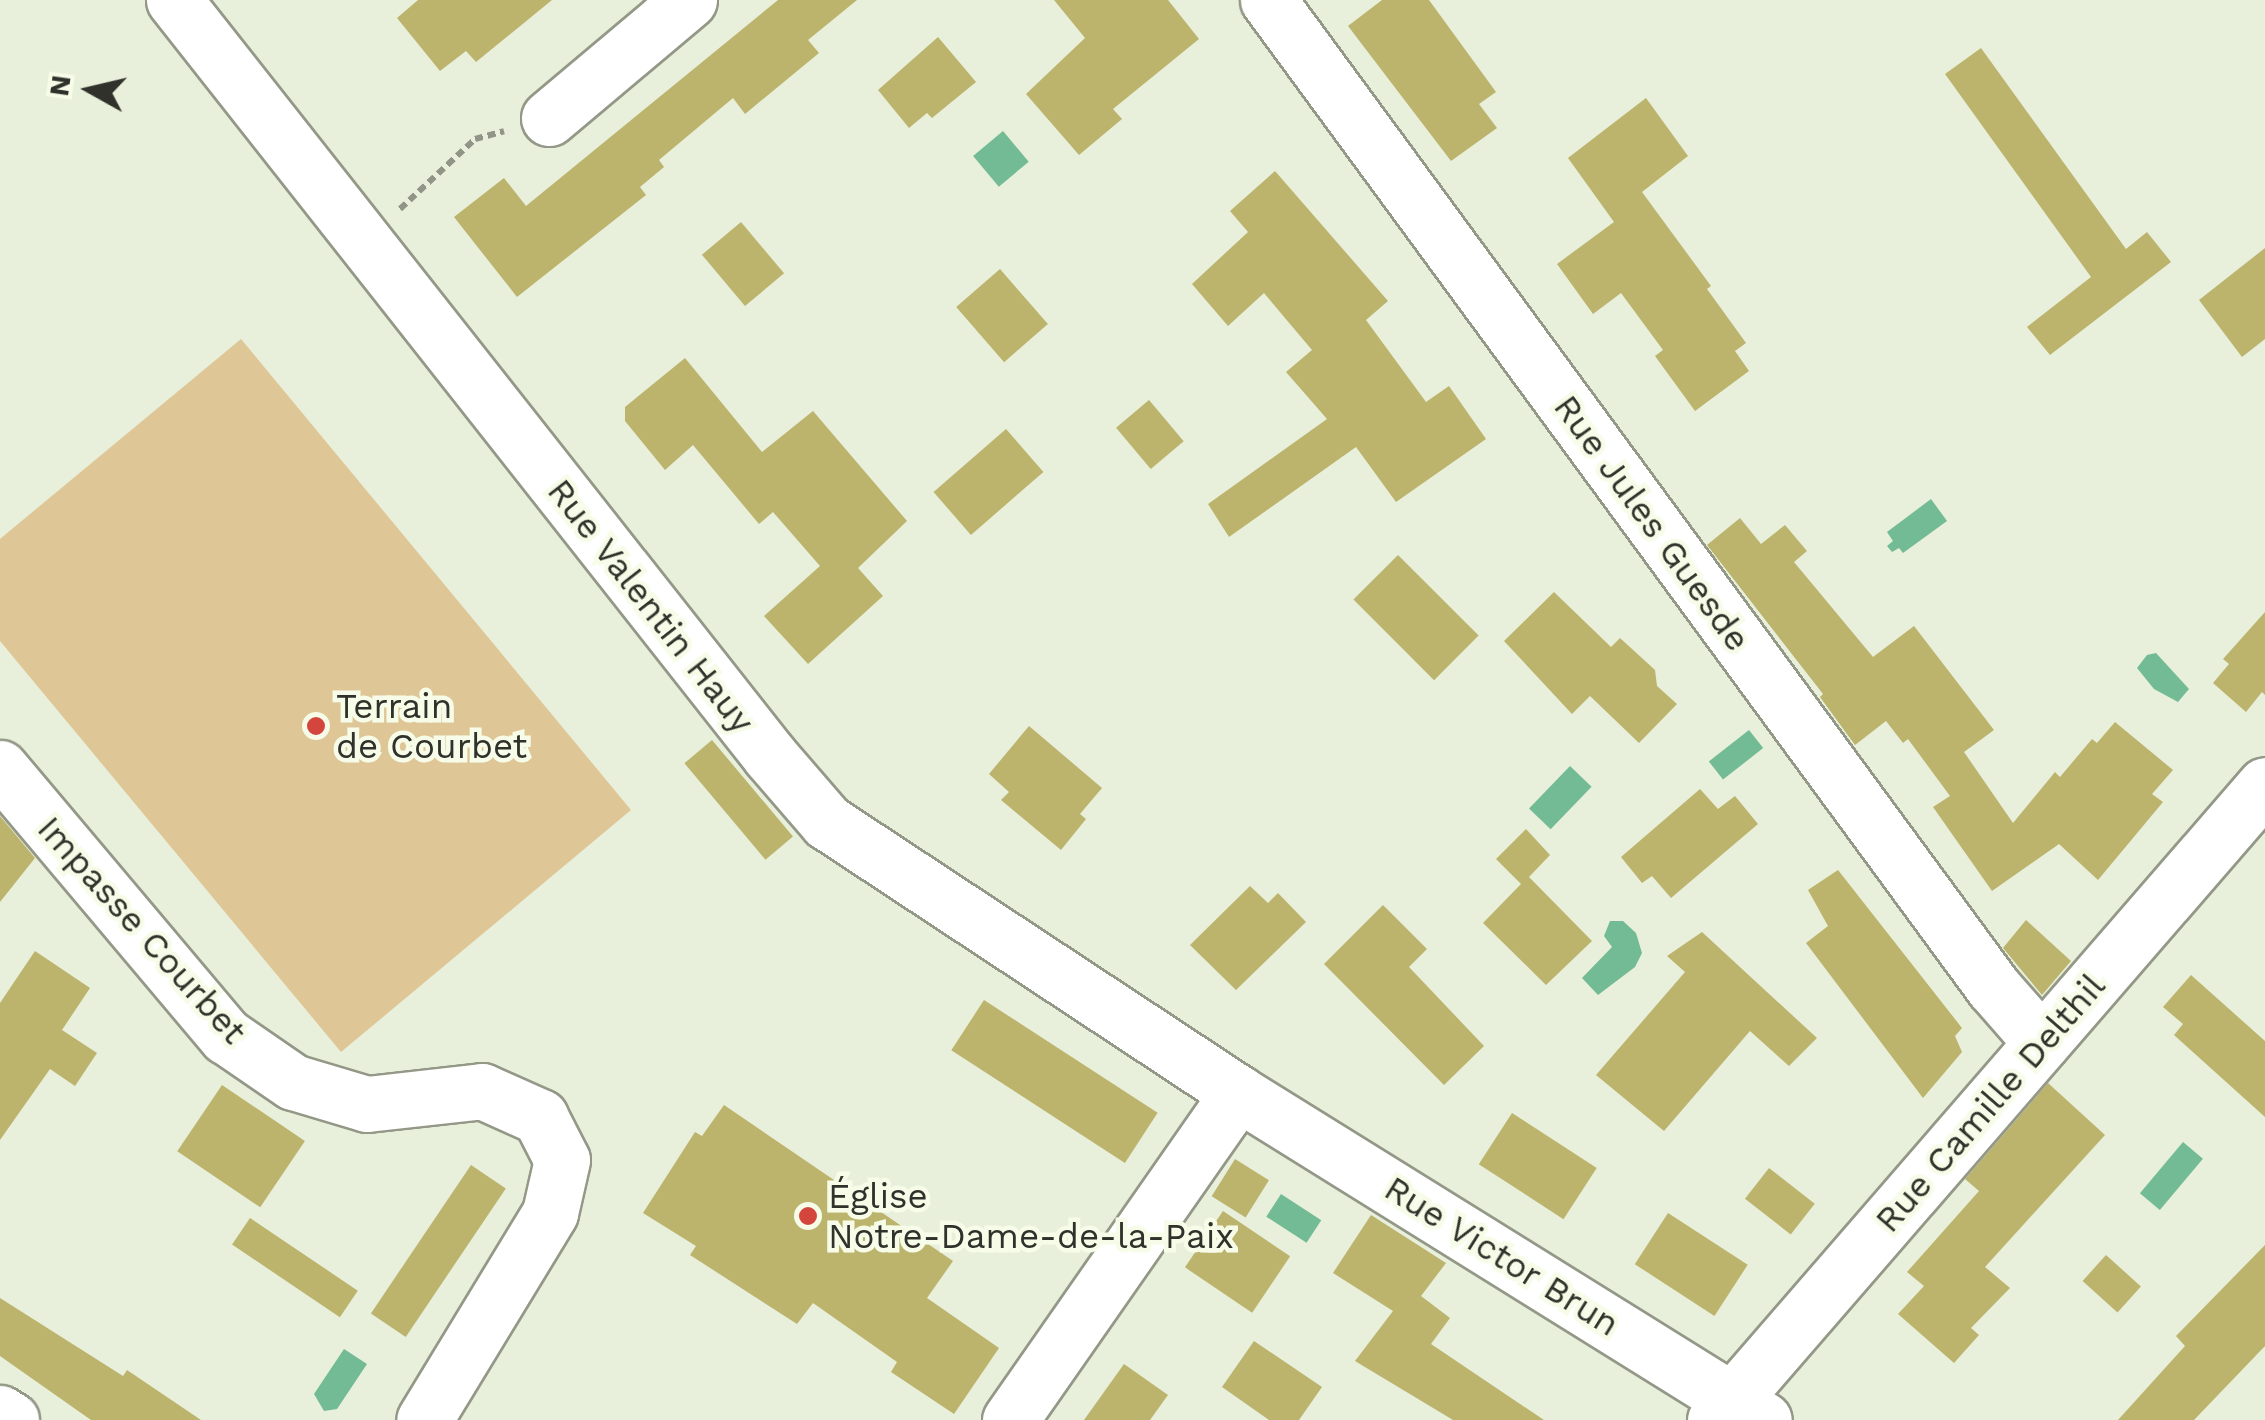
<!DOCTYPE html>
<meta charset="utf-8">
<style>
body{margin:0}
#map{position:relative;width:2265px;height:1420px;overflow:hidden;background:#e8efdb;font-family:"Work Sans",sans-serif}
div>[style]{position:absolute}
.green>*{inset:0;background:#dec696}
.water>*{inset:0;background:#72bb94;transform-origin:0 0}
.building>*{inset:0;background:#bcb46c;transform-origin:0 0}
.path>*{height:6px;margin-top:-3px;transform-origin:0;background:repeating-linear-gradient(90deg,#909587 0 8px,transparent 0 13px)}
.roads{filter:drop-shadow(2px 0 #939887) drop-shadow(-2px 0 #939887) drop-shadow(0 2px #939887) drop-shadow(0 -2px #939887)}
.minor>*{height:55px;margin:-27.5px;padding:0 27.5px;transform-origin:27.5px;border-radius:27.5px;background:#fff}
.dots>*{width:28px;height:28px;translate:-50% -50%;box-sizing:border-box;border:5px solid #f6fce8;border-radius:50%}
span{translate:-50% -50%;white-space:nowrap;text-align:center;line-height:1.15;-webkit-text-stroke:9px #f6fce8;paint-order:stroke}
.street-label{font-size:35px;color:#2f312a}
.poi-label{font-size:35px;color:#2f312a}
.left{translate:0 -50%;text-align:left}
.north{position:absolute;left:40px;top:40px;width:100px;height:100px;-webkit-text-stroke:8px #f6fce8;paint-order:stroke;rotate:278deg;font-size:28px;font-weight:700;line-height:40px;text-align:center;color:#2f312a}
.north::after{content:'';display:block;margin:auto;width:35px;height:45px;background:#2f312a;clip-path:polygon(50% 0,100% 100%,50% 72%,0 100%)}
</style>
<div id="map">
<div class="green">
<i style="clip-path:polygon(241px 339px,631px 810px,341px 1052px,0 641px,0 539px)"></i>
</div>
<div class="water">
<i style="left:1003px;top:131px;width:40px;height:39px;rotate:50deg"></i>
<i style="clip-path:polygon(1931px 499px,1947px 521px,1903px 553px,1899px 548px,1892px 552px,1887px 546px,1893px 541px,1887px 532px)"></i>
<i style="clip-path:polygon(2156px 653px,2189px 689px,2178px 702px,2154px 689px,2137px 668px,2147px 655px)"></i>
<i style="left:1749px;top:730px;width:23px;height:51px;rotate:52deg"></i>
<i style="left:1570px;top:766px;width:30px;height:59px;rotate:44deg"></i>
<i style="clip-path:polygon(1610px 921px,1623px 921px,1636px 933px,1642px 953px,1635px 967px,1598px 995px,1582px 978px,1612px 947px,1604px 936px)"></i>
<i style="left:2183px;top:1142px;width:26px;height:67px;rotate:40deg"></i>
<i style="left:1281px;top:1194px;width:48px;height:27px;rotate:33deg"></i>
<i style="clip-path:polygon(344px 1349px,367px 1364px,337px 1409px,324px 1411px,314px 1394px)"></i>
</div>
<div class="building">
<i style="clip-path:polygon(418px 0,552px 0,476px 62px,466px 51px,440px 71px,397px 18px)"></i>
<i style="clip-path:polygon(778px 0,857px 0,808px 40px,819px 53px,745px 114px,733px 98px,659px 160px,664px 167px,640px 187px,646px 195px,517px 297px,454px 217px,504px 178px,526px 206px)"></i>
<i style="clip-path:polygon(1054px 0,1168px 0,1199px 39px,1113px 109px,1122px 119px,1079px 155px,1026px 94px,1085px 38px)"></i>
<i style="clip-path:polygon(1382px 0,1429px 0,1496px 92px,1479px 104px,1497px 128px,1451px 161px,1348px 26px)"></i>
<i style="clip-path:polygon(938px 37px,976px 82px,932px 118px,927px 113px,909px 128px,878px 90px)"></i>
<i style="clip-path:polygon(1981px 48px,2126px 249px,2147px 232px,2171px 262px,2050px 355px,2027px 327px,2091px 277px,1945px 74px)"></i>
<i style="clip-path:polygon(1646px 98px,1688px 156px,1642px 192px,1711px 286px,1707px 289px,1746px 343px,1735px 351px,1749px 371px,1695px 411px,1655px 356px,1663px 350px,1621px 293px,1593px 314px,1557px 264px,1614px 222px,1568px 158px)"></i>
<i style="clip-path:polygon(1275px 171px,1388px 301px,1366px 320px,1426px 402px,1449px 386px,1486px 439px,1396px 502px,1356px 447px,1229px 537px,1208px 504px,1327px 419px,1286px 372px,1312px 350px,1264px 293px,1228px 326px,1192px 284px,1248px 232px,1230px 211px)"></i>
<i style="left:741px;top:222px;width:67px;height:51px;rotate:50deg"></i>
<i style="clip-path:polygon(2265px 248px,2265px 339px,2242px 357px,2199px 300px)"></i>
<i style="left:1000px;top:269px;width:73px;height:58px;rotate:49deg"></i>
<i style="clip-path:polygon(685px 358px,762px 452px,813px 411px,907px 521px,858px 568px,883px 596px,808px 664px,764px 616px,820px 566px,773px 512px,759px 524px,693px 445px,665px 470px,625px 421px,625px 407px)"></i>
<i style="left:1149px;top:400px;width:54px;height:43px;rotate:50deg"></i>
<i style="left:1006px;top:429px;width:57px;height:96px;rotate:49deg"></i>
<i style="clip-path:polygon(1740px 518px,1761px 544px,1785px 525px,1807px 551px,1794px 562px,1873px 657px,1914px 626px,1994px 730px,1964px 752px,2013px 823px,2055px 772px,2060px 777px,2092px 739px,2097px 743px,2115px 722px,2173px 770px,2152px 794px,2163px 802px,2098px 880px,2059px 844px,1992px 891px,1933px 807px,1950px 796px,1908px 739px,1903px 743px,1886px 721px,1855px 745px,1820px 697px,1823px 694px,1707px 545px)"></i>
<i style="left:1398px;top:555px;width:114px;height:63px;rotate:45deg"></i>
<i style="clip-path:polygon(1554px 592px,1611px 647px,1620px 638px,1655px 670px,1657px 686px,1677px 704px,1639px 743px,1590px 696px,1572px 714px,1504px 641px)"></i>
<i style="clip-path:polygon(2265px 612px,2265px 695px,2262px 692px,2246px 712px,2213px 683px,2229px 664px,2223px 659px)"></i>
<i style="clip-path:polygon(1029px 726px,1102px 788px,1080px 814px,1086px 819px,1061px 850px,1001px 800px,1009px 792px,989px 774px)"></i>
<i style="left:712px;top:740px;width:126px;height:36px;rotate:50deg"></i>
<i style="clip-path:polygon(1700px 789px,1718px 809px,1735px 796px,1758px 824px,1671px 898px,1652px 876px,1642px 883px,1621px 857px)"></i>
<i style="clip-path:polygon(0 816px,35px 858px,0 902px)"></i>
<i style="clip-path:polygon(1526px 829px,1550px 855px,1529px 877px,1592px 941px,1546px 985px,1483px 923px,1521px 884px,1496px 859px)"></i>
<i style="clip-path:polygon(1838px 870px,1962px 1028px,1955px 1036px,1962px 1052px,1923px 1098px,1806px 943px,1828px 926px,1808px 890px)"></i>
<i style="clip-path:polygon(1250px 886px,1268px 903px,1278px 893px,1306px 922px,1236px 990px,1190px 945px)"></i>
<i style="clip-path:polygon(1383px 905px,1427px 949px,1409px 967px,1484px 1046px,1444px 1085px,1324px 964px)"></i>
<i style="clip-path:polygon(2026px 920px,2071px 961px,2042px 995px,2003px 948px)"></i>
<i style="clip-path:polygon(1702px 932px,1817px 1038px,1789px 1066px,1750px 1031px,1664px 1131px,1596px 1075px,1685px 972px,1667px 956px)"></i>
<i style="clip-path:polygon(35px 951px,90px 988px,62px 1030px,97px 1053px,75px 1086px,50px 1069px,0 1140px,0 1003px)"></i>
<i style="clip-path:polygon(2191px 975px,2265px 1041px,2265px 1117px,2174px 1035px,2183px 1024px,2163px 1007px)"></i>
<i style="left:984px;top:1000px;width:207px;height:60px;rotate:33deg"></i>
<i style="clip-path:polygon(2048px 1083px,2105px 1135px,1985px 1267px,2010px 1288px,1971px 1328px,1979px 1335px,1954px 1363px,1898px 1314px,1924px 1286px,1907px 1272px,1979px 1191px,1965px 1179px)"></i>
<i style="left:222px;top:1085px;width:100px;height:80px;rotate:34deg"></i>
<i style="clip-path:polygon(724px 1105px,953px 1261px,927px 1298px,999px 1348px,954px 1414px,891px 1372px,897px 1362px,813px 1303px,797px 1324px,690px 1255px,696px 1246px,643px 1213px,695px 1132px,702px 1136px)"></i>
<i style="left:1512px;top:1113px;width:101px;height:61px;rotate:33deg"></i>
<i style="left:1235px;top:1159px;width:40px;height:44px;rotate:32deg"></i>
<i style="left:471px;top:1165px;width:42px;height:179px;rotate:34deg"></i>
<i style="left:1769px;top:1168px;width:58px;height:39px;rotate:38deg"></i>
<i style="left:1223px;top:1211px;width:81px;height:68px;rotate:34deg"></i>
<i style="left:1668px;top:1213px;width:95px;height:61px;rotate:33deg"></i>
<i style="clip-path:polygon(1371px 1215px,1446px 1263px,1421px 1296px,1450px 1318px,1431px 1344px,1544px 1420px,1453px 1420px,1355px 1361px,1393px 1311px,1333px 1273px)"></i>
<i style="left:250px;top:1218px;width:130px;height:32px;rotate:34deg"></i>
<i style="clip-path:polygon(2265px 1245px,2265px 1346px,2194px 1420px,2118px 1420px,2185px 1346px,2176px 1336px)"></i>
<i style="left:2106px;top:1255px;width:47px;height:35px;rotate:42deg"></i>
<i style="clip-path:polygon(0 1298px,123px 1376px,127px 1370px,201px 1420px,91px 1420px,0 1356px)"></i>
<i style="clip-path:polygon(1254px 1341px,1322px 1387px,1299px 1420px,1269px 1420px,1222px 1387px)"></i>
<i style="clip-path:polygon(1124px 1364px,1168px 1395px,1150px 1420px,1084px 1420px)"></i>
</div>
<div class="path">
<i style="left:400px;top:209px;width:103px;rotate:-43deg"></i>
<i style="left:475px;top:139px;width:30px;rotate:-15deg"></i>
</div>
<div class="roads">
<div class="minor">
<i style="left:174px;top:0;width:963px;rotate:51.75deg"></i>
<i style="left:770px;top:756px;width:87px;rotate:49.2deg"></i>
<i style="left:827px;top:822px;width:492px;rotate:33.4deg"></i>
<i style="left:1238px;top:1093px;width:619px;rotate:31.87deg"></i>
<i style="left:1268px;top:0;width:1225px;rotate:53.7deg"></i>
<i style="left:1993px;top:987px;width:74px;rotate:48.8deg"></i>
<i style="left:549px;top:118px;width:183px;rotate:-40.1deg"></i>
<i style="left:0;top:768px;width:351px;rotate:49.9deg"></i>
<i style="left:226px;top:1036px;width:81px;rotate:34.5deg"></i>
<i style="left:293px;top:1082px;width:77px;rotate:16.6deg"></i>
<i style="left:367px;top:1104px;width:116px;rotate:-6.4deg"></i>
<i style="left:482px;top:1091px;width:64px;rotate:24.1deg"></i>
<i style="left:540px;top:1117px;width:48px;rotate:62.9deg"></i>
<i style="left:562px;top:1160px;width:54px;rotate:102.8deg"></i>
<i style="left:550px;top:1213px;width:242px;rotate:121.3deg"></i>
<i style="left:0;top:1413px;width:13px;rotate:32deg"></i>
<i style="left:1010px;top:1420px;width:399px;rotate:-55.1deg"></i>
<i style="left:1715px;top:1420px;width:840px;rotate:-49.1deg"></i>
</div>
</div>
<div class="dots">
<i style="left:316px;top:726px;background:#d4463d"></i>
<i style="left:808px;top:1216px;background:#d4463d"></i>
</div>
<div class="street-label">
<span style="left:1652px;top:523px;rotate:54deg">Rue Jules Guesde</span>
<span style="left:651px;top:606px;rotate:52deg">Rue Valentin Hauy</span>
<span style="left:142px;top:930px;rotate:48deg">Impasse Courbet</span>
<span style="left:1990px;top:1103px;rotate:-49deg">Rue Camille Delthil</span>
<span style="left:1502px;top:1256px;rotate:32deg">Rue Victor Brun</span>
</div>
<div class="poi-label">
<span class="left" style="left:336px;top:726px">Terrain<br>de Courbet</span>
<span class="left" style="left:828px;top:1216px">Église<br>Notre-Dame-de-la-Paix</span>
</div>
<div class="north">N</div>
</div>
